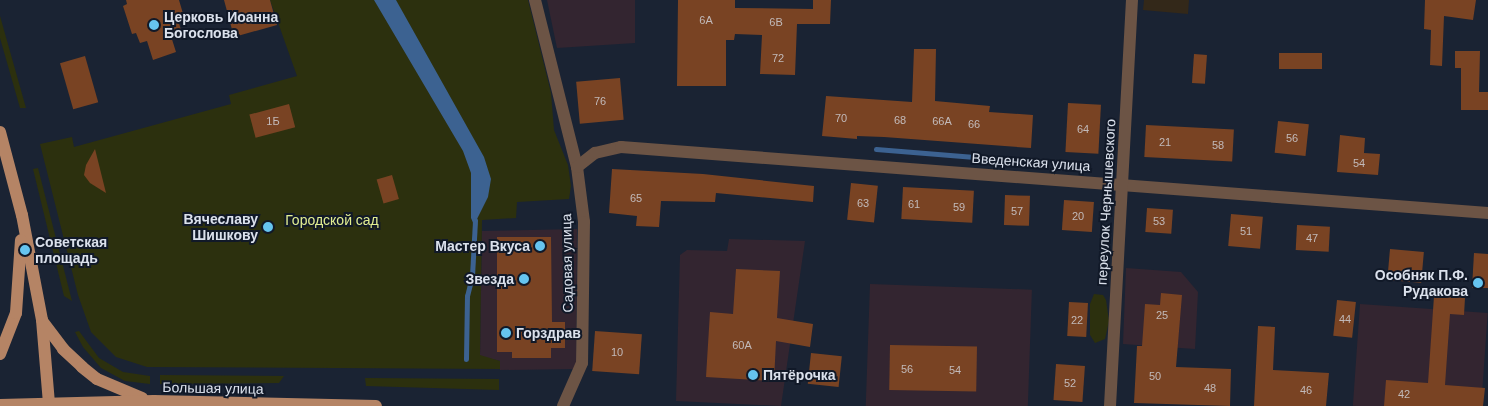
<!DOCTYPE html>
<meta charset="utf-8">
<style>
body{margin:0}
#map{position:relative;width:1488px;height:406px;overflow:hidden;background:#1a2333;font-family:Arial,sans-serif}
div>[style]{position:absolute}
.commercial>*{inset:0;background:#332530;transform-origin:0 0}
.industrial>*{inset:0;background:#332819}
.green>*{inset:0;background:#2c300e}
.water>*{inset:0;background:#3c6291}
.stream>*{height:5px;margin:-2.5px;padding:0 2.5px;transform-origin:2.5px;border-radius:2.5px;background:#3c6291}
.building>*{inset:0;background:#794323;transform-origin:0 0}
.minor>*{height:12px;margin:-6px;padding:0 6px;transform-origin:6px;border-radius:6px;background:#6c5445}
.primary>*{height:12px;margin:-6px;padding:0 6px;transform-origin:6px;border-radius:6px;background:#b58465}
.dots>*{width:14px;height:14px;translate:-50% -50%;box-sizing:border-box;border:2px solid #111928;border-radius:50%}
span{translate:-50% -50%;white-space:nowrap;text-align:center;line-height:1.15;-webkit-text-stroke:4px #111928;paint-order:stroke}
.number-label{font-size:11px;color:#c2baba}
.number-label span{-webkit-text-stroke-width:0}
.poi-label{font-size:14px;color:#dbe1ec;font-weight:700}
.left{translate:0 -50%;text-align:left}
.right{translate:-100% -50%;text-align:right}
.street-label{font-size:14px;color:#dbe1ec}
.park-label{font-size:14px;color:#e2ee91}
</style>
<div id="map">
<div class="commercial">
<i style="clip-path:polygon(547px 0,635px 0,635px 43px,557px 48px)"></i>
<i style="clip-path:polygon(577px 229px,576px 369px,500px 370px,500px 361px,480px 356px,482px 231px)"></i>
<i style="clip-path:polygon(729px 239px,805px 241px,781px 406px,676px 401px,680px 255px,687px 250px,727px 251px)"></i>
<i style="clip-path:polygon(1126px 268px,1181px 272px,1198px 292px,1195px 349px,1123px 344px)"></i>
<i style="left:870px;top:284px;width:162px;height:122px;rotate:2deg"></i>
<i style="left:1360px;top:304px;width:128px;height:102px;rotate:4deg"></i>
</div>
<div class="industrial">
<i style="clip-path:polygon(1144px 0,1189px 0,1188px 14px,1143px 10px)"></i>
</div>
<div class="green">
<i style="clip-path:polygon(270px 0,528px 0,551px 93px,554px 130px,568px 165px,571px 186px,569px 199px,517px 202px,516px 218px,482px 220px,480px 355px,500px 361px,500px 369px,147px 367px,116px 357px,91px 332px,78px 295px,40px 144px,72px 137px,74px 147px,231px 104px,229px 95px,297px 76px)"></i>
<i style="clip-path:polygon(0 16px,26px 108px,20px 108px,0 38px)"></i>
<i style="clip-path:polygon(38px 168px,72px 301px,64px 296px,33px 169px)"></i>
<i style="clip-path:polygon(1094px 294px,1103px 295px,1106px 300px,1109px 321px,1105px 339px,1095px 343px,1090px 335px,1090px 304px)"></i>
<i style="clip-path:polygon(79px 331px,99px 358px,123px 372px,150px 376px,150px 384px,125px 381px,101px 368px,83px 347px,75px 332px)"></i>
<i style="clip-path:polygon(160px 375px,284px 376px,279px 383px,160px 384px)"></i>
<i style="clip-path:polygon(365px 378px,499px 379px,499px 390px,366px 386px)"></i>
</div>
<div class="water">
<i style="clip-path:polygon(374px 0,396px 0,484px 157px,491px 179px,488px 197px,474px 225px,471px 218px,471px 173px,463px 151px)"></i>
</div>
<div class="stream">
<i style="left:876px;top:149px;width:150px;rotate:4.6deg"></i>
<i style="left:466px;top:359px;width:63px;rotate:-89.1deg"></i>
<i style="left:467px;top:296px;width:21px;rotate:-76deg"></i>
<i style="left:472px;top:276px;width:56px;rotate:-86.9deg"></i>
</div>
<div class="building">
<i style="clip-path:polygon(126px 0,179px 0,184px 17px,178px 20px,181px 30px,170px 33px,176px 52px,153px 60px,147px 41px,140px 43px,136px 33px,132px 34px,123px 6px,127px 4px)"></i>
<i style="clip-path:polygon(224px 0,270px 0,277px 25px,234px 37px)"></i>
<i style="clip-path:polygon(678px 0,735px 0,735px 8px,813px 9px,813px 0,831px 0,830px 24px,797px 24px,795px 75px,760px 74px,762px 35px,735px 34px,734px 40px,726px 40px,726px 86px,677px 86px)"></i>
<i style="clip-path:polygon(1425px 0,1476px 0,1473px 20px,1444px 16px,1442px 66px,1430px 65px,1431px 30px,1424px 29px)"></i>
<i style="clip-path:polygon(914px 49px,936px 49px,935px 101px,990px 106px,989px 112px,1033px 115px,1031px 148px,884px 137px,857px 136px,857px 139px,822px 136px,826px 96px,912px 102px)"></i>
<i style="clip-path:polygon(1455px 51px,1480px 51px,1479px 92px,1488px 92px,1488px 110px,1461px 110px,1461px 68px,1455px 68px)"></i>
<i style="left:1279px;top:53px;width:43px;height:16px"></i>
<i style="left:1194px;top:54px;width:13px;height:29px;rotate:4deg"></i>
<i style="left:85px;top:56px;width:48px;height:26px;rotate:74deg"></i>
<i style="left:620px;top:78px;width:42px;height:44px;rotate:85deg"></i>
<i style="left:1068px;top:103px;width:33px;height:49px;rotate:3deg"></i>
<i style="left:289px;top:104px;width:24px;height:41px;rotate:75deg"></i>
<i style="left:1278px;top:121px;width:31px;height:32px;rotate:6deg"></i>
<i style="left:1146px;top:125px;width:88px;height:32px;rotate:3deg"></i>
<i style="clip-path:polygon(1340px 135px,1365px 138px,1364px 153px,1380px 154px,1378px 175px,1337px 172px)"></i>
<i style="clip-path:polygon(95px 149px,106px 193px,90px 183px,84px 175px,86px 165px)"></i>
<i style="clip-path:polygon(612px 169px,703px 174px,814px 186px,813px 202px,716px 193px,715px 202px,661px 201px,659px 227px,636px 226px,637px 216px,609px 213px)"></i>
<i style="left:392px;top:175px;width:25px;height:16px;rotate:74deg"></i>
<i style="left:851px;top:183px;width:27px;height:37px;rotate:6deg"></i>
<i style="left:903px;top:187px;width:71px;height:32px;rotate:3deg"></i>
<i style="left:1005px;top:195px;width:25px;height:30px;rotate:2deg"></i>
<i style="left:1064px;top:200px;width:30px;height:30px;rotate:4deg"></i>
<i style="left:1147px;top:208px;width:26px;height:24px;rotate:4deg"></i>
<i style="left:1231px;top:214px;width:32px;height:32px;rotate:5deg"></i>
<i style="left:1297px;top:225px;width:33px;height:25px;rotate:3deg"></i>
<i style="clip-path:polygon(497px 237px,551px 237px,552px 322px,565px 322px,565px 348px,551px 348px,551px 358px,512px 358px,512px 352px,497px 352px)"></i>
<i style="left:1390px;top:249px;width:34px;height:31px;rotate:5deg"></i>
<i style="clip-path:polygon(1474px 253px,1488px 254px,1488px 288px,1472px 288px)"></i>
<i style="clip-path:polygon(736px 269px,780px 271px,777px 318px,813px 324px,810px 347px,776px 341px,774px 381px,706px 377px,710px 312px,733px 314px)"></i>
<i style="clip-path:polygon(1161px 293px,1182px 295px,1176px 367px,1231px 369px,1230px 406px,1134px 403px,1137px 346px,1142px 346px,1145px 304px,1160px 305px)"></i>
<i style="clip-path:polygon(1434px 296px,1465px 298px,1464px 315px,1450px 314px,1445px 385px,1485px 388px,1483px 406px,1384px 406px,1386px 380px,1428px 383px)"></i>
<i style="left:1337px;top:300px;width:19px;height:36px;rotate:6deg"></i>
<i style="left:1069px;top:302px;width:19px;height:34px;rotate:3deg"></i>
<i style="clip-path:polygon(1258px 326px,1275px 327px,1273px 370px,1329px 373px,1326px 406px,1254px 406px)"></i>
<i style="left:595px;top:331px;width:47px;height:40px;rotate:4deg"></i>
<i style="left:890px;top:345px;width:87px;height:45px;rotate:1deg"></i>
<i style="left:811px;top:353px;width:31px;height:31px;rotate:6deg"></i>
<i style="left:1056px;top:364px;width:29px;height:36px;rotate:4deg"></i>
</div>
<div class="minor">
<i style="left:535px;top:0;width:172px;rotate:75.9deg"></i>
<i style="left:577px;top:167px;width:55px;rotate:82.7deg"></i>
<i style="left:584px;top:222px;width:141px;rotate:90.8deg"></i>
<i style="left:582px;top:363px;width:47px;rotate:113.8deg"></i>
<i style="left:577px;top:167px;width:23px;rotate:-38deg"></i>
<i style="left:595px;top:153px;width:27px;rotate:-13deg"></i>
<i style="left:621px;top:147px;width:870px;rotate:4.35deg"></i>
<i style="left:1110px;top:406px;width:407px;rotate:-86.9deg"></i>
</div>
<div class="primary">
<i style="left:0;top:132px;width:86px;rotate:75.2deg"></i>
<i style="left:22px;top:215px;width:107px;rotate:79.2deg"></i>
<i style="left:42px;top:320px;width:83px;rotate:85.2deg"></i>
<i style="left:43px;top:322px;width:34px;rotate:53deg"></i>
<i style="left:63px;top:349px;width:26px;rotate:43deg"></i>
<i style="left:82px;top:367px;width:19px;rotate:39deg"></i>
<i style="left:97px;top:379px;width:49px;rotate:22.9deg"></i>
<i style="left:0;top:354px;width:44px;rotate:-68.7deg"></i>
<i style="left:16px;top:313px;width:73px;rotate:-86.1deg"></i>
<i style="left:0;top:405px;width:154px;rotate:-1.5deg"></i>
<i style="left:154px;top:401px;width:222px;rotate:1.3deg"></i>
</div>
<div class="dots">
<i style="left:154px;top:25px;background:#66c4ef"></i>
<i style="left:268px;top:227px;background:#66c4ef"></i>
<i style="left:540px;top:246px;background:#66c4ef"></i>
<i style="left:25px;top:250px;background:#66c4ef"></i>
<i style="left:524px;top:279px;background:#66c4ef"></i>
<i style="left:1478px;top:283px;background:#66c4ef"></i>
<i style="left:506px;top:333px;background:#66c4ef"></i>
<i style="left:753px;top:375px;background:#66c4ef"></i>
</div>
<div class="number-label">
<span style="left:706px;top:20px">6А</span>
<span style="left:776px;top:22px">6В</span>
<span style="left:778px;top:58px">72</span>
<span style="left:600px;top:101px">76</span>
<span style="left:841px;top:118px">70</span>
<span style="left:900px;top:120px">68</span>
<span style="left:273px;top:121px">1Б</span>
<span style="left:942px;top:121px">66А</span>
<span style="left:974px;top:124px">66</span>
<span style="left:1083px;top:129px">64</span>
<span style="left:1292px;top:138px">56</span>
<span style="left:1165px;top:142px">21</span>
<span style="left:1218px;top:145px">58</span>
<span style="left:1359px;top:163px">54</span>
<span style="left:636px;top:198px">65</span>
<span style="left:863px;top:203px">63</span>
<span style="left:914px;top:204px">61</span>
<span style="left:959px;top:207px">59</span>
<span style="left:1017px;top:211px">57</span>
<span style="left:1078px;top:216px">20</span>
<span style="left:1159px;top:221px">53</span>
<span style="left:1246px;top:231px">51</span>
<span style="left:1312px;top:238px">47</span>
<span style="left:1162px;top:315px">25</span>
<span style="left:1345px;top:319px">44</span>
<span style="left:1077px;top:320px">22</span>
<span style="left:742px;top:345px">60А</span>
<span style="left:617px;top:352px">10</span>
<span style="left:907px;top:369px">56</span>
<span style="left:955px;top:370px">54</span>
<span style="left:1155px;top:376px">50</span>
<span style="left:1070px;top:383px">52</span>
<span style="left:1210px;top:388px">48</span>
<span style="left:1306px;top:390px">46</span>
<span style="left:1404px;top:394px">42</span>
</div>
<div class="poi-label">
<span class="left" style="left:164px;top:25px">Церковь Иоанна<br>Богослова</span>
<span class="right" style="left:258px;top:227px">Вячеславу<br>Шишкову</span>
<span class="left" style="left:35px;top:250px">Советская<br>площадь</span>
<span class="right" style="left:530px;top:246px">Мастер Вкуса</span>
<span class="right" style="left:1468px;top:283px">Особняк П.Ф.<br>Рудакова</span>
<span class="right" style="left:514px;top:279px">Звезда</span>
<span class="left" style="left:516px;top:333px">Горздрав</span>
<span class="left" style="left:763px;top:375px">Пятёрочка</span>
</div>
<div class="street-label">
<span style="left:1031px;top:162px;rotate:4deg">Введенская улица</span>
<span style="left:1106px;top:202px;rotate:-87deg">переулок Чернышевского</span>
<span style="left:567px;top:263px;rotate:-91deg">Садовая улица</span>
<span style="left:213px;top:388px;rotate:1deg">Большая улица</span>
</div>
<div class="park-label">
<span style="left:332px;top:220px">Городской сад</span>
</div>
</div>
